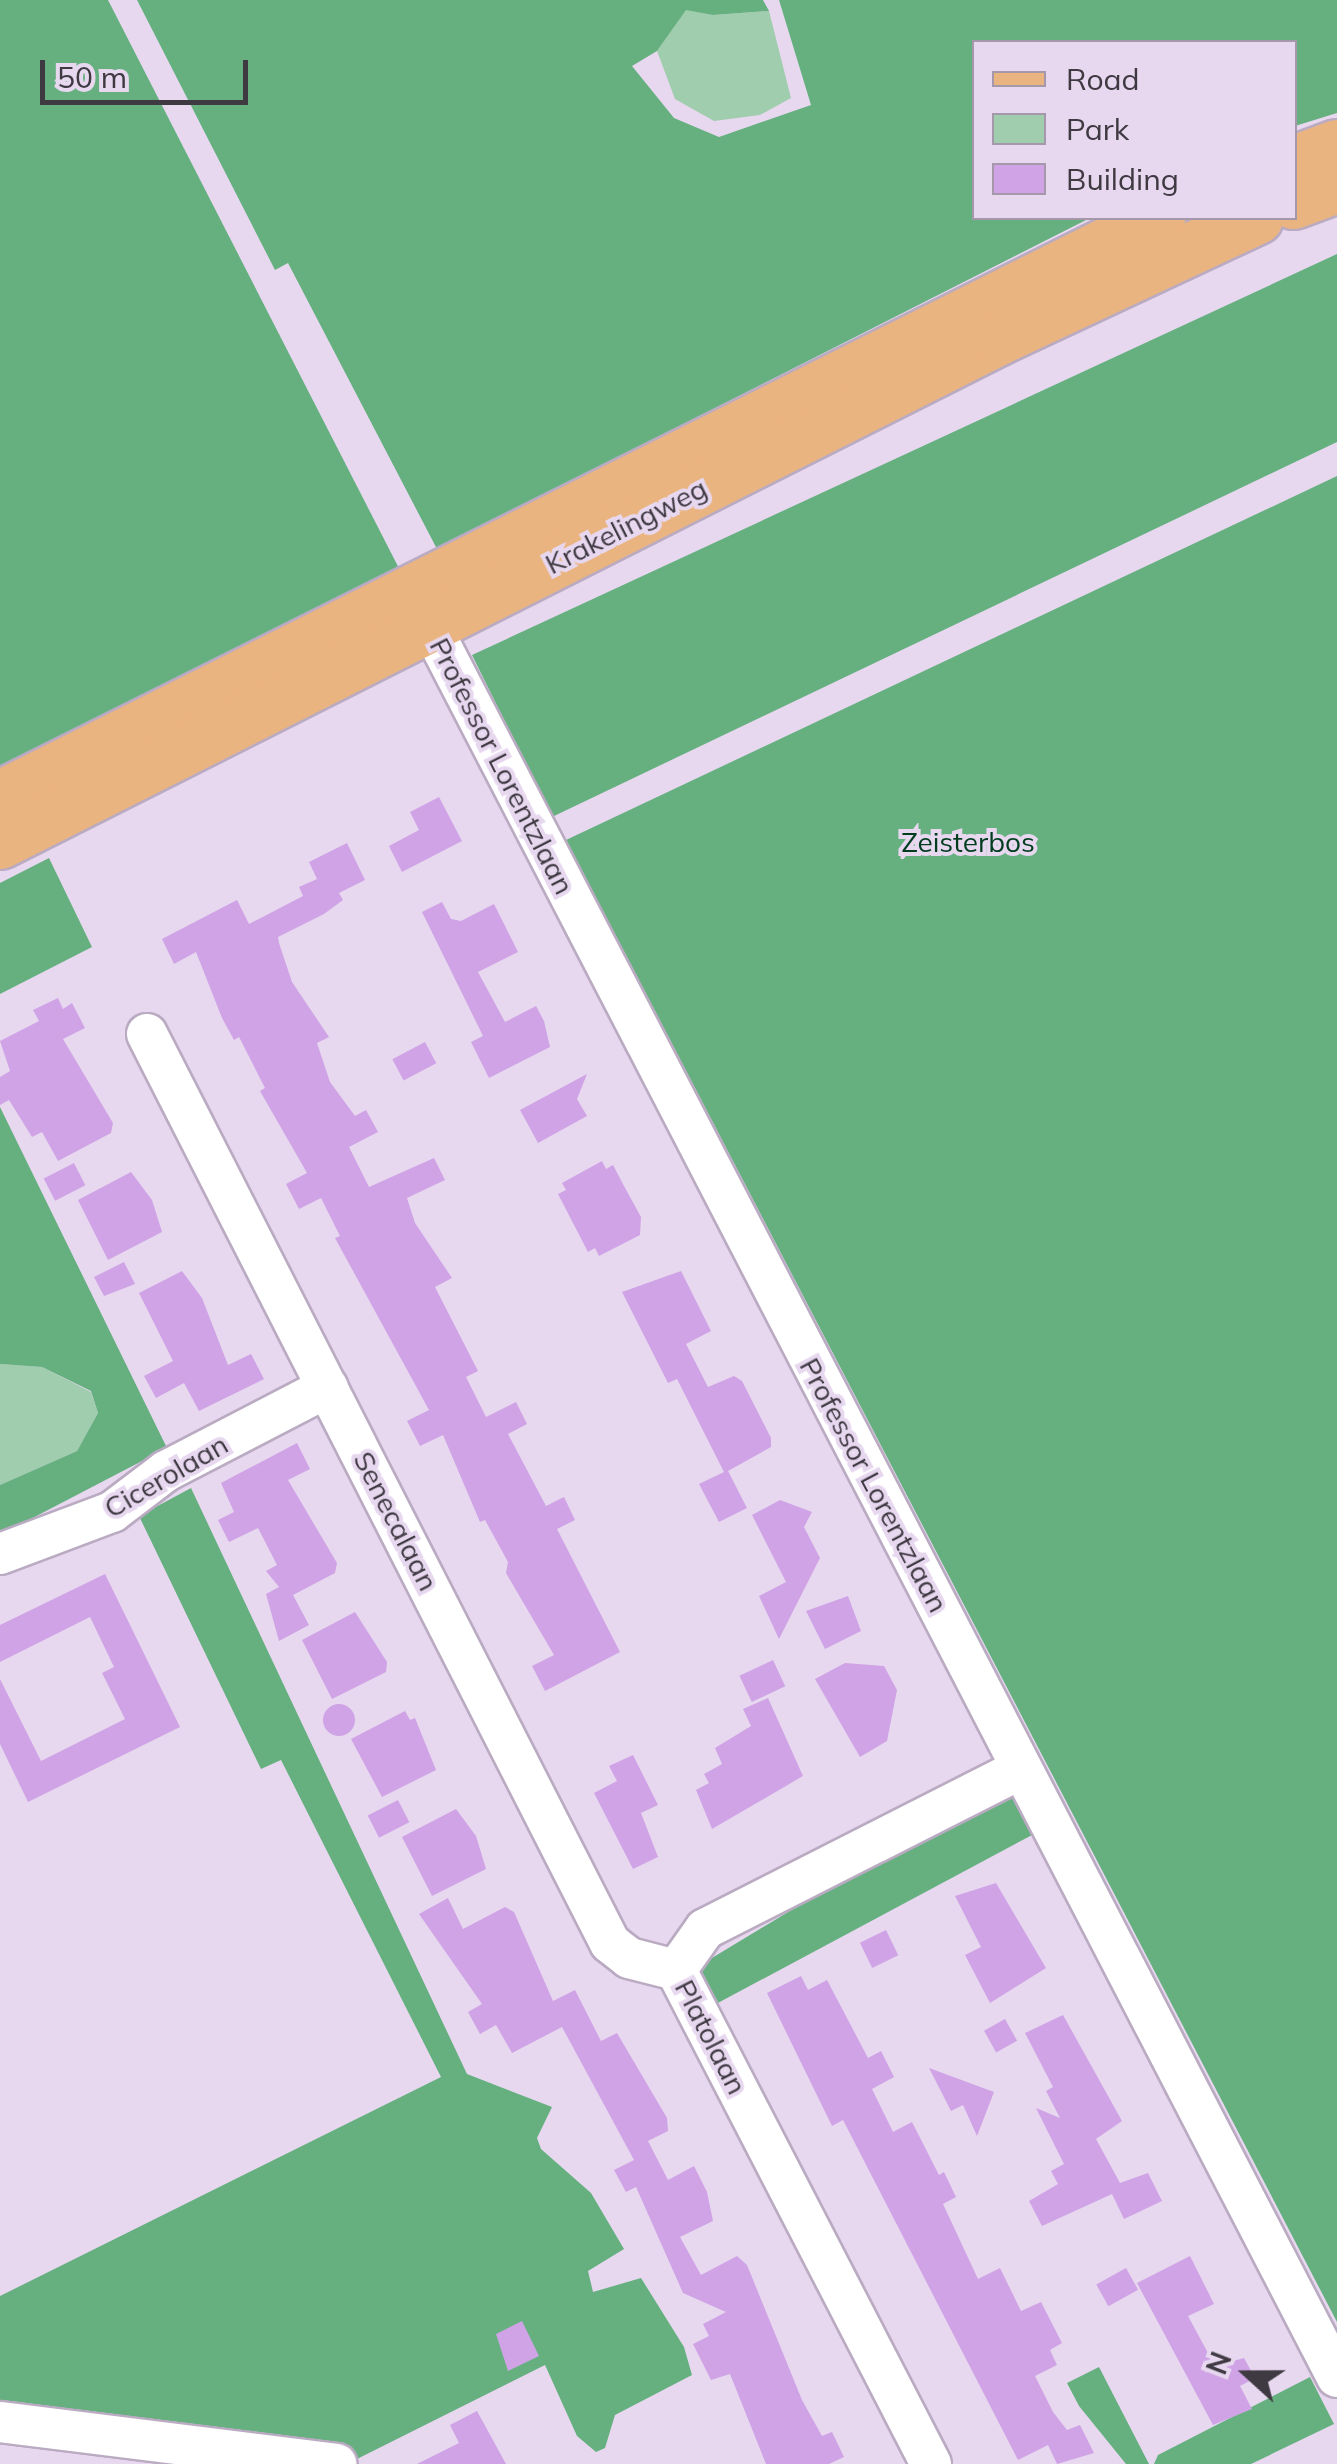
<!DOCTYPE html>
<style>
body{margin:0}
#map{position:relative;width:1337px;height:2464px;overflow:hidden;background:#e7d8f0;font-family:Mulish,sans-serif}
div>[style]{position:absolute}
.green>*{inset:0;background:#a0cdad}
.forest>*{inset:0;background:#66b080}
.building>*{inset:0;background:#cfa3e5;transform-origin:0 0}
.round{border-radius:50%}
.roads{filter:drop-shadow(2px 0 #baabc2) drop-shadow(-2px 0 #baabc2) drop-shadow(0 2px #baabc2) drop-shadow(0 -2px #baabc2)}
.minor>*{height:40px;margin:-20px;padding:0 20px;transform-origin:20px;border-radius:20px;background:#fff}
.major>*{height:52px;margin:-26px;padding:0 26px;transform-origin:26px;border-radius:26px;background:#eab480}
span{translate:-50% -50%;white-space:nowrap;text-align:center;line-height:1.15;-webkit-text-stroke:8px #e7d8f0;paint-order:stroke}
.street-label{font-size:28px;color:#3f3942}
.park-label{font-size:28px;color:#003d1e}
.legend{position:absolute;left:972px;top:40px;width:325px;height:180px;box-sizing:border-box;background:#e7d8f0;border:2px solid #a498aa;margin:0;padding:12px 18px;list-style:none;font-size:30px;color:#3f3942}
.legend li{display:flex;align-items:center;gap:20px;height:50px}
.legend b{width:50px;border:2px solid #a498aa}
.north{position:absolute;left:1197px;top:2324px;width:100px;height:100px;-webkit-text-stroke:8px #e7d8f0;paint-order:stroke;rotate:291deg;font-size:28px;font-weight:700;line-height:40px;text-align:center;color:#3f3942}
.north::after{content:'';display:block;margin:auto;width:35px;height:45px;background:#3f3942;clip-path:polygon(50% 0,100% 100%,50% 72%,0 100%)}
.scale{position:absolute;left:40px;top:60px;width:208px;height:45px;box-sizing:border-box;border:5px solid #3f3942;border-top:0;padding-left:12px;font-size:30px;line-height:35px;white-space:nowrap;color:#3f3942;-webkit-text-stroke:8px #e7d8f0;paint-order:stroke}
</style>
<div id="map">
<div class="green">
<i style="clip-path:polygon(686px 9px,713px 15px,769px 11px,791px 98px,760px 115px,714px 121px,675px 99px,657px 51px)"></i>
<i style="clip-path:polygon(0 1364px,42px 1367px,91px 1392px,98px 1413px,77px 1451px,0 1485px)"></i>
</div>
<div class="forest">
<i style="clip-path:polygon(0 0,108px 0,406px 582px,0 786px)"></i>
<i style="clip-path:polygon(137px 0,763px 0,769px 11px,713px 15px,686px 10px,657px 51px,632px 66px,674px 118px,719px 137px,811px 105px,779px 0,1337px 0,1337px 113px,1295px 126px,1294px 42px,974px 42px,974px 218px,1090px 218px,437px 549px,288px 263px,275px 270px)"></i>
<i style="clip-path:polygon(1337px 254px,1337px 442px,552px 817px,472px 655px)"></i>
<i style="clip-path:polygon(1337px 476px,1337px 2322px,566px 840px)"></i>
<i style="clip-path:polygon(49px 858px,92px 947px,0 994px,0 883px)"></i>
<i style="clip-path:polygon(0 1107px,167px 1448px,0 1535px,0 1485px,77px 1451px,98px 1413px,91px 1391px,42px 1367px,0 1364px)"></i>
<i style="clip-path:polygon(191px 1488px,467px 2074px,552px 2107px,537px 2138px,541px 2149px,591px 2193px,624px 2249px,588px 2271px,593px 2292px,641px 2278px,684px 2347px,692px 2375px,615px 2415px,605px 2448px,596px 2452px,577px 2436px,545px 2365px,351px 2462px,0 2411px,0 2296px,441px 2077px,281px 1760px,261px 1769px,139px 1516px)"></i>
<i style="clip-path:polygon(1007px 1780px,1034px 1834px,716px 2004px,697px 1967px)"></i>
<i style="clip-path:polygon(1099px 2367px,1149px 2464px,1126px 2464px,1079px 2406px,1067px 2383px)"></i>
<i style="clip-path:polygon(1310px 2377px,1334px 2424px,1251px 2464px,1154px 2464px,1158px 2455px)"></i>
</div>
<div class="building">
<i style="clip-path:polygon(439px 797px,462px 841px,402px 872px,389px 846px,419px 830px,410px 812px)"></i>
<i style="clip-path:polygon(347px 843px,365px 880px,339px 893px,343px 900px,324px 914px,278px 937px,279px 943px,292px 982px,329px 1037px,317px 1043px,330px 1082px,355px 1116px,366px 1110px,378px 1132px,349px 1147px,369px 1187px,434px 1158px,445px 1180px,407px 1198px,415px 1223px,452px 1278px,435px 1287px,478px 1371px,466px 1377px,486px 1417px,516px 1402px,527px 1424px,508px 1434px,546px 1506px,564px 1497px,575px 1520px,557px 1529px,620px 1652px,545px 1691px,532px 1666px,554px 1655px,506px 1573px,508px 1562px,485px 1520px,480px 1522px,443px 1435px,420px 1446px,407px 1421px,429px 1410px,335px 1238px,340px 1236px,321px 1198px,299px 1209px,286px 1184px,307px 1173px,260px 1091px,265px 1088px,239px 1037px,234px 1040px,222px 1018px,196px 952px,174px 964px,162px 939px,237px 900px,249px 924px,303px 896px,299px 887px,317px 879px,309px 862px)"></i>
<i style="clip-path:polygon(442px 902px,451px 919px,461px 921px,494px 904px,518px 952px,478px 972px,505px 1022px,536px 1006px,544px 1021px,550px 1047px,489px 1078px,471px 1042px,483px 1036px,422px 912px)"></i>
<i style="clip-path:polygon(58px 998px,63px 1009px,72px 1003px,85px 1028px,63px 1039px,113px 1123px,111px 1133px,58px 1161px,42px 1132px,32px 1137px,9px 1100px,0 1105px,0 1077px,10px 1071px,0 1041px,39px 1021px,33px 1010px)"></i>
<i style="left:425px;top:1042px;width:24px;height:37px;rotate:62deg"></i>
<i style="clip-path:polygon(587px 1074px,577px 1099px,587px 1116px,538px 1143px,520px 1110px)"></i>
<i style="clip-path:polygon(602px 1161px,606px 1169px,613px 1165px,624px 1186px,641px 1217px,640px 1235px,599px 1256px,595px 1248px,588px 1252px,558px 1194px,566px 1190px,562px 1183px)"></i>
<i style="left:74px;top:1163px;width:25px;height:34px;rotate:63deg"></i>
<i style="clip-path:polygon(131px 1172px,152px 1200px,162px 1232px,108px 1260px,78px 1200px)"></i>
<i style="clip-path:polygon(124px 1262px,135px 1284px,104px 1296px,94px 1277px)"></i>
<i style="clip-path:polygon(182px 1271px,202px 1298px,228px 1365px,251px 1354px,264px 1379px,199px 1411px,184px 1383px,156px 1398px,144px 1376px,173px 1361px,139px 1293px)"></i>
<i style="clip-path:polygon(681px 1271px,711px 1331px,686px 1344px,708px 1387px,734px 1376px,742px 1381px,771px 1438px,771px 1447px,728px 1471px,747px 1508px,719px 1522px,699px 1484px,724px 1472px,677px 1379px,668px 1383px,622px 1292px)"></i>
<i style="clip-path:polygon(297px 1443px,310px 1469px,288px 1480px,337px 1563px,335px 1573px,293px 1595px,309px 1625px,279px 1641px,266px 1594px,279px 1587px,266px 1571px,277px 1565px,258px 1528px,229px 1542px,218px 1520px,234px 1512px,221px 1483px)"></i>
<i style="clip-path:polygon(780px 1500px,812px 1512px,804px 1527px,820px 1558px,779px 1639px,759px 1596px,786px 1582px,752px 1515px)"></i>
<i style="clip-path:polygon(105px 1574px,180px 1727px,28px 1802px,0 1744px,0 1679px,41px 1761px,125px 1719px,102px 1673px,114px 1667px,90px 1617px,0 1662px,0 1625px)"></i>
<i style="clip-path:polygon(848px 1596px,861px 1631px,825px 1649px,806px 1611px)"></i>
<i style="clip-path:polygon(355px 1612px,387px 1662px,386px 1672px,332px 1699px,302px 1640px)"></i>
<i style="left:773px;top:1660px;width:29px;height:37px;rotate:65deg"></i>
<i style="clip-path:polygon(845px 1663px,884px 1666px,897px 1690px,887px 1741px,860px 1757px,815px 1679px)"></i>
<i style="clip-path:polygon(768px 1698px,803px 1776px,712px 1829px,696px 1790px,709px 1783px,704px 1774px,722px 1764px,715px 1748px,751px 1726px,743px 1709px)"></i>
<i class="round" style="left:323px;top:1704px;width:32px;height:32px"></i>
<i style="clip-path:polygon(405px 1711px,410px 1720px,415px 1718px,436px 1770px,382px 1797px,351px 1739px)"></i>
<i style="clip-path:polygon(633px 1755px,658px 1805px,641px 1813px,658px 1857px,633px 1869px,594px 1793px,617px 1781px,609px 1766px)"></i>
<i style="left:398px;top:1800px;width:25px;height:34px;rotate:63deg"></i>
<i style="clip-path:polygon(456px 1809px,476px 1836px,486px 1869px,432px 1896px,402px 1837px)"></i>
<i style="clip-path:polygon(996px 1883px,1046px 1968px,990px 2003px,965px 1955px,981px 1947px,955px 1896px)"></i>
<i style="clip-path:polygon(448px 1898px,463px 1929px,505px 1907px,514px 1912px,553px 2001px,575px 1990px,601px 2041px,617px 2033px,667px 2118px,668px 2131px,648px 2141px,668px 2180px,694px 2166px,707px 2192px,713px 2221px,680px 2237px,701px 2275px,737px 2256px,747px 2265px,802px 2400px,822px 2436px,832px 2432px,844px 2457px,829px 2464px,766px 2464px,730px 2374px,711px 2380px,693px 2344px,709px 2336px,703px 2324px,726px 2312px,683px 2293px,636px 2187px,626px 2192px,614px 2170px,634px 2160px,562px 2027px,512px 2053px,496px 2025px,480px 2034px,468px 2012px,482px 2004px,419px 1914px)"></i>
<i style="left:886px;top:1930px;width:28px;height:29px;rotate:64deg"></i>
<i style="clip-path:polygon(801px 1976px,808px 1990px,827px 1980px,868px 2058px,881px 2051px,894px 2077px,872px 2089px,893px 2132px,912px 2122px,939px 2175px,944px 2172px,956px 2197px,943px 2204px,978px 2279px,1000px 2268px,1021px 2311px,1041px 2302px,1062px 2343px,1050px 2350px,1057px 2365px,1035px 2376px,1053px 2412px,1067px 2430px,1080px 2425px,1094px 2453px,1057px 2464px,1048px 2445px,1018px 2460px,843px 2120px,832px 2126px,767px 1993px)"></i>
<i style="clip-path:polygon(1063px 2015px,1122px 2121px,1096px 2139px,1120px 2183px,1148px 2173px,1162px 2201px,1124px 2219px,1112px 2194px,1042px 2226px,1029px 2201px,1058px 2184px,1051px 2171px,1064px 2164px,1036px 2108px,1060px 2118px,1046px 2091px,1053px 2087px,1025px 2033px)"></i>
<i style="left:1005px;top:2019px;width:25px;height:24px;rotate:61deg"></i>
<i style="clip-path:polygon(929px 2068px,994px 2092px,977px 2136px,963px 2105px,951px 2111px)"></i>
<i style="clip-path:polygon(1190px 2256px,1214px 2304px,1188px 2316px,1215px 2366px,1244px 2358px,1255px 2378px,1240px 2386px,1252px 2409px,1213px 2425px,1137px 2283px)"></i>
<i style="left:1126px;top:2268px;width:25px;height:34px;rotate:61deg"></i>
<i style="clip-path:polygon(522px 2321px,539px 2356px,508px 2371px,496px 2334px)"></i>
<i style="clip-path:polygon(477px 2411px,506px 2464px,417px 2464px,459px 2443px,450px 2425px)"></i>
</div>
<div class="roads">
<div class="minor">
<i style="left:417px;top:600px;width:2001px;rotate:62.63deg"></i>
<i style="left:147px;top:1034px;width:1020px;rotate:63.01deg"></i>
<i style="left:610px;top:1943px;width:24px;rotate:38deg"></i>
<i style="left:629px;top:1958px;width:49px;rotate:14.3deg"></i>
<i style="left:0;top:1554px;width:120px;rotate:-20.6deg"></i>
<i style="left:112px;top:1512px;width:68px;rotate:-37.2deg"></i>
<i style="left:166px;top:1471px;width:182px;rotate:-27.4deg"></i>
<i style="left:0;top:2422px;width:339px;rotate:7.1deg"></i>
<i style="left:931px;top:2464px;width:556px;rotate:-117.3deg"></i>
<i style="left:676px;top:1970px;width:50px;rotate:-54.7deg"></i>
<i style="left:705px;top:1929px;width:354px;rotate:-26.9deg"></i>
</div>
<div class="major">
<i style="left:1294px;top:162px;width:46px;rotate:-20.4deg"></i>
<i style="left:1294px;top:203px;width:46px;rotate:-20.4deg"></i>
<i style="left:0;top:797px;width:1296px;rotate:-26.55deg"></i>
<i style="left:0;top:843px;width:1119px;rotate:-26.77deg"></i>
<i style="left:999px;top:339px;width:285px;rotate:-25.1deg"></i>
</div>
</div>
<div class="street-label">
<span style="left:626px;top:526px;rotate:-27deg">Krakelingweg</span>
<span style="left:502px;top:766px;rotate:63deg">Professor Lorentzlaan</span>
<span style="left:166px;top:1476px;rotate:-30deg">Cicerolaan</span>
<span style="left:874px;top:1485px;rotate:62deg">Professor Lorentzlaan</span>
<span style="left:396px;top:1521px;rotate:63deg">Senecalaan</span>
<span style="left:711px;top:2037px;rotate:63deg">Platolaan</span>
</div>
<div class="park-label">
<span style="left:968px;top:842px">Zeisterbos</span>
</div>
<ul class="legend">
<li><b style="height:12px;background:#eab480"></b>Road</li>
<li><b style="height:28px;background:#a0cdad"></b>Park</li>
<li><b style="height:28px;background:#cfa3e5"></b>Building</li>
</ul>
<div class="north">N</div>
<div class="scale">50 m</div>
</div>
